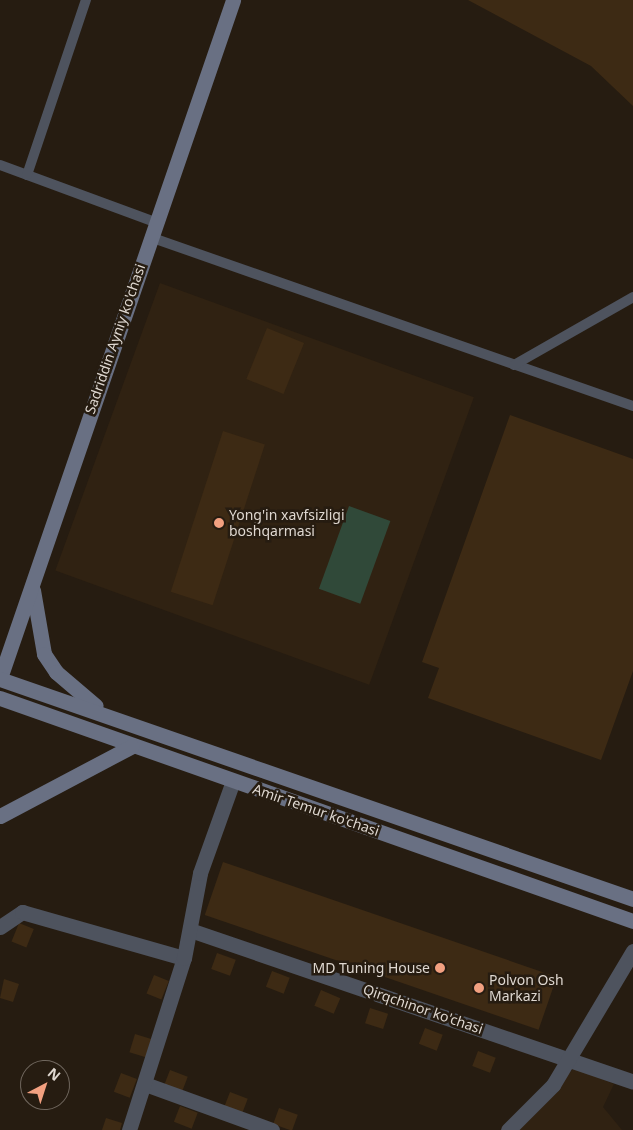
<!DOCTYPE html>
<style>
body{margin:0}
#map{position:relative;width:633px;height:1130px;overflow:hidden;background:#261c11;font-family:"Noto Sans",sans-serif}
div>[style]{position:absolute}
.built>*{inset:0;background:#302212;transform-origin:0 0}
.green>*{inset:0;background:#304939;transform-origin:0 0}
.building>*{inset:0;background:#3d2a14;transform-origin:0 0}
.lane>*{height:10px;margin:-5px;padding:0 5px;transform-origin:5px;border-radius:5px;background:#4e535e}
.street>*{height:15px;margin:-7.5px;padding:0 7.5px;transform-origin:7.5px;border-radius:7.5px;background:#4e535e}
.secondary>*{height:15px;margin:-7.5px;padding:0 7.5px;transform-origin:7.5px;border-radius:7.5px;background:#697083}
.dots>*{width:14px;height:14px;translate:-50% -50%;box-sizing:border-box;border:2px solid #261c11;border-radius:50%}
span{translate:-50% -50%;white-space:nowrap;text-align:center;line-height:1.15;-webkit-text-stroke:5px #261c11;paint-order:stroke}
.street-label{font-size:14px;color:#dfd8d1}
.poi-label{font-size:14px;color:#dfd8d1}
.left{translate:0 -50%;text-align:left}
.right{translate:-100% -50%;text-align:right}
.north{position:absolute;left:20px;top:1060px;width:50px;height:50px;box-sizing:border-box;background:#261c11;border:1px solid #70675e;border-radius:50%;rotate:40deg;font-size:14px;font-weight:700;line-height:20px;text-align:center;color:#dfd8d1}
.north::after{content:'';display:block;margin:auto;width:18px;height:22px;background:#f2a080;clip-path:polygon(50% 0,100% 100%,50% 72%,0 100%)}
</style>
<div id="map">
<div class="built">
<i style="left:160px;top:283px;width:334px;height:306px;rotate:20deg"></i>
<i style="clip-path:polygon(574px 1068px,614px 1084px,603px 1107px,622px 1130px,518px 1130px)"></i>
</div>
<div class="green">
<i style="left:349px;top:506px;width:44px;height:88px;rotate:20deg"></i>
</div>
<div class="building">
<i style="clip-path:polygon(468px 0,633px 0,633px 106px,591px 66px)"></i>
<i style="left:267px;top:328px;width:40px;height:55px;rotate:22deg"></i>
<i style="clip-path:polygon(510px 415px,633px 459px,633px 671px,601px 760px,428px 698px,439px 668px,422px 662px)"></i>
<i style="left:223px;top:431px;width:44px;height:169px;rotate:18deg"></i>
<i style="left:223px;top:862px;width:353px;height:56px;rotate:19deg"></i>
<i style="left:19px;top:923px;width:16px;height:20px;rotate:22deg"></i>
<i style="left:217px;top:953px;width:20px;height:17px;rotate:20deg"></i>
<i style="left:272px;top:971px;width:19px;height:17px;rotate:21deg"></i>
<i style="left:154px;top:975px;width:16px;height:20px;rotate:22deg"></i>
<i style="clip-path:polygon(4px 979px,19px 984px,13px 1002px,0 998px)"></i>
<i style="left:321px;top:990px;width:21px;height:17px;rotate:23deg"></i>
<i style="left:370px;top:1008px;width:19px;height:16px;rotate:18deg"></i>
<i style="left:425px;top:1028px;width:19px;height:17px;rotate:21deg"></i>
<i style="left:135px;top:1034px;width:17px;height:19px;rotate:17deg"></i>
<i style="left:478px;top:1051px;width:19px;height:16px;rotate:21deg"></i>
<i style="left:170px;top:1070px;width:19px;height:17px;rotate:21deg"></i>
<i style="left:121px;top:1073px;width:17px;height:20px;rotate:21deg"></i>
<i style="left:230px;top:1092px;width:19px;height:17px;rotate:21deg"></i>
<i style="left:180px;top:1106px;width:19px;height:17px;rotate:21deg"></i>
<i style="left:279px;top:1108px;width:20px;height:17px;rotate:20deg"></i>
<i style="clip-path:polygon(106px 1118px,122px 1123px,120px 1130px,102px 1130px)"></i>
</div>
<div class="lane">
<i style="left:0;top:165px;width:165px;rotate:20.2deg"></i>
<i style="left:27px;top:175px;width:185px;rotate:-71.4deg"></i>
<i style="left:150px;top:237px;width:512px;rotate:19.28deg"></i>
<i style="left:514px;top:365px;width:137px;rotate:-29.7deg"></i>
</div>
<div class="street">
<i style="left:0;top:927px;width:27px;rotate:-34deg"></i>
<i style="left:22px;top:912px;width:168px;rotate:15.9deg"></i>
<i style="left:190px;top:930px;width:468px;rotate:18.9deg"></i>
<i style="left:145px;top:1084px;width:135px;rotate:19.9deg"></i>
<i style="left:129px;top:1130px;width:181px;rotate:-72.3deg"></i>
<i style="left:184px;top:958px;width:86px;rotate:-79.3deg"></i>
<i style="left:200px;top:873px;width:98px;rotate:-70.3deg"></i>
<i style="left:508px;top:1130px;width:64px;rotate:-45deg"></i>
<i style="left:553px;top:1085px;width:156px;rotate:-59.2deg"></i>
</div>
<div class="secondary">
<i style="left:33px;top:590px;width:65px;rotate:80.2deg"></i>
<i style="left:44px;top:654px;width:22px;rotate:56deg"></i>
<i style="left:56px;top:672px;width:52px;rotate:40.4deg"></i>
<i style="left:0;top:678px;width:717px;rotate:-71.03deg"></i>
<i style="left:0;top:679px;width:670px;rotate:19.16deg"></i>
<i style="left:0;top:698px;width:671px;rotate:19.41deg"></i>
<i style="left:0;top:816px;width:149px;rotate:-27.9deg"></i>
</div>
<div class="dots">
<i style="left:219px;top:523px;background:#f2a080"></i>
<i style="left:440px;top:968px;background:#f2a080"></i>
<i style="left:479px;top:988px;background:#f2a080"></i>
</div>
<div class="street-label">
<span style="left:115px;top:339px;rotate:-71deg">Sadriddin Ayniy ko'chasi</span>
<span style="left:316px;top:810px;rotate:19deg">Amir Temur ko'chasi</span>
<span style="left:423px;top:1009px;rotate:19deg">Qirqchinor ko'chasi</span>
</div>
<div class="poi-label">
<span class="left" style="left:229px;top:523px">Yong'in xavfsizligi<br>boshqarmasi</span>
<span class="right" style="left:430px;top:968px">MD Tuning House</span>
<span class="left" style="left:489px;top:988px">Polvon Osh<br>Markazi</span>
</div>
<div class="north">N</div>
</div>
